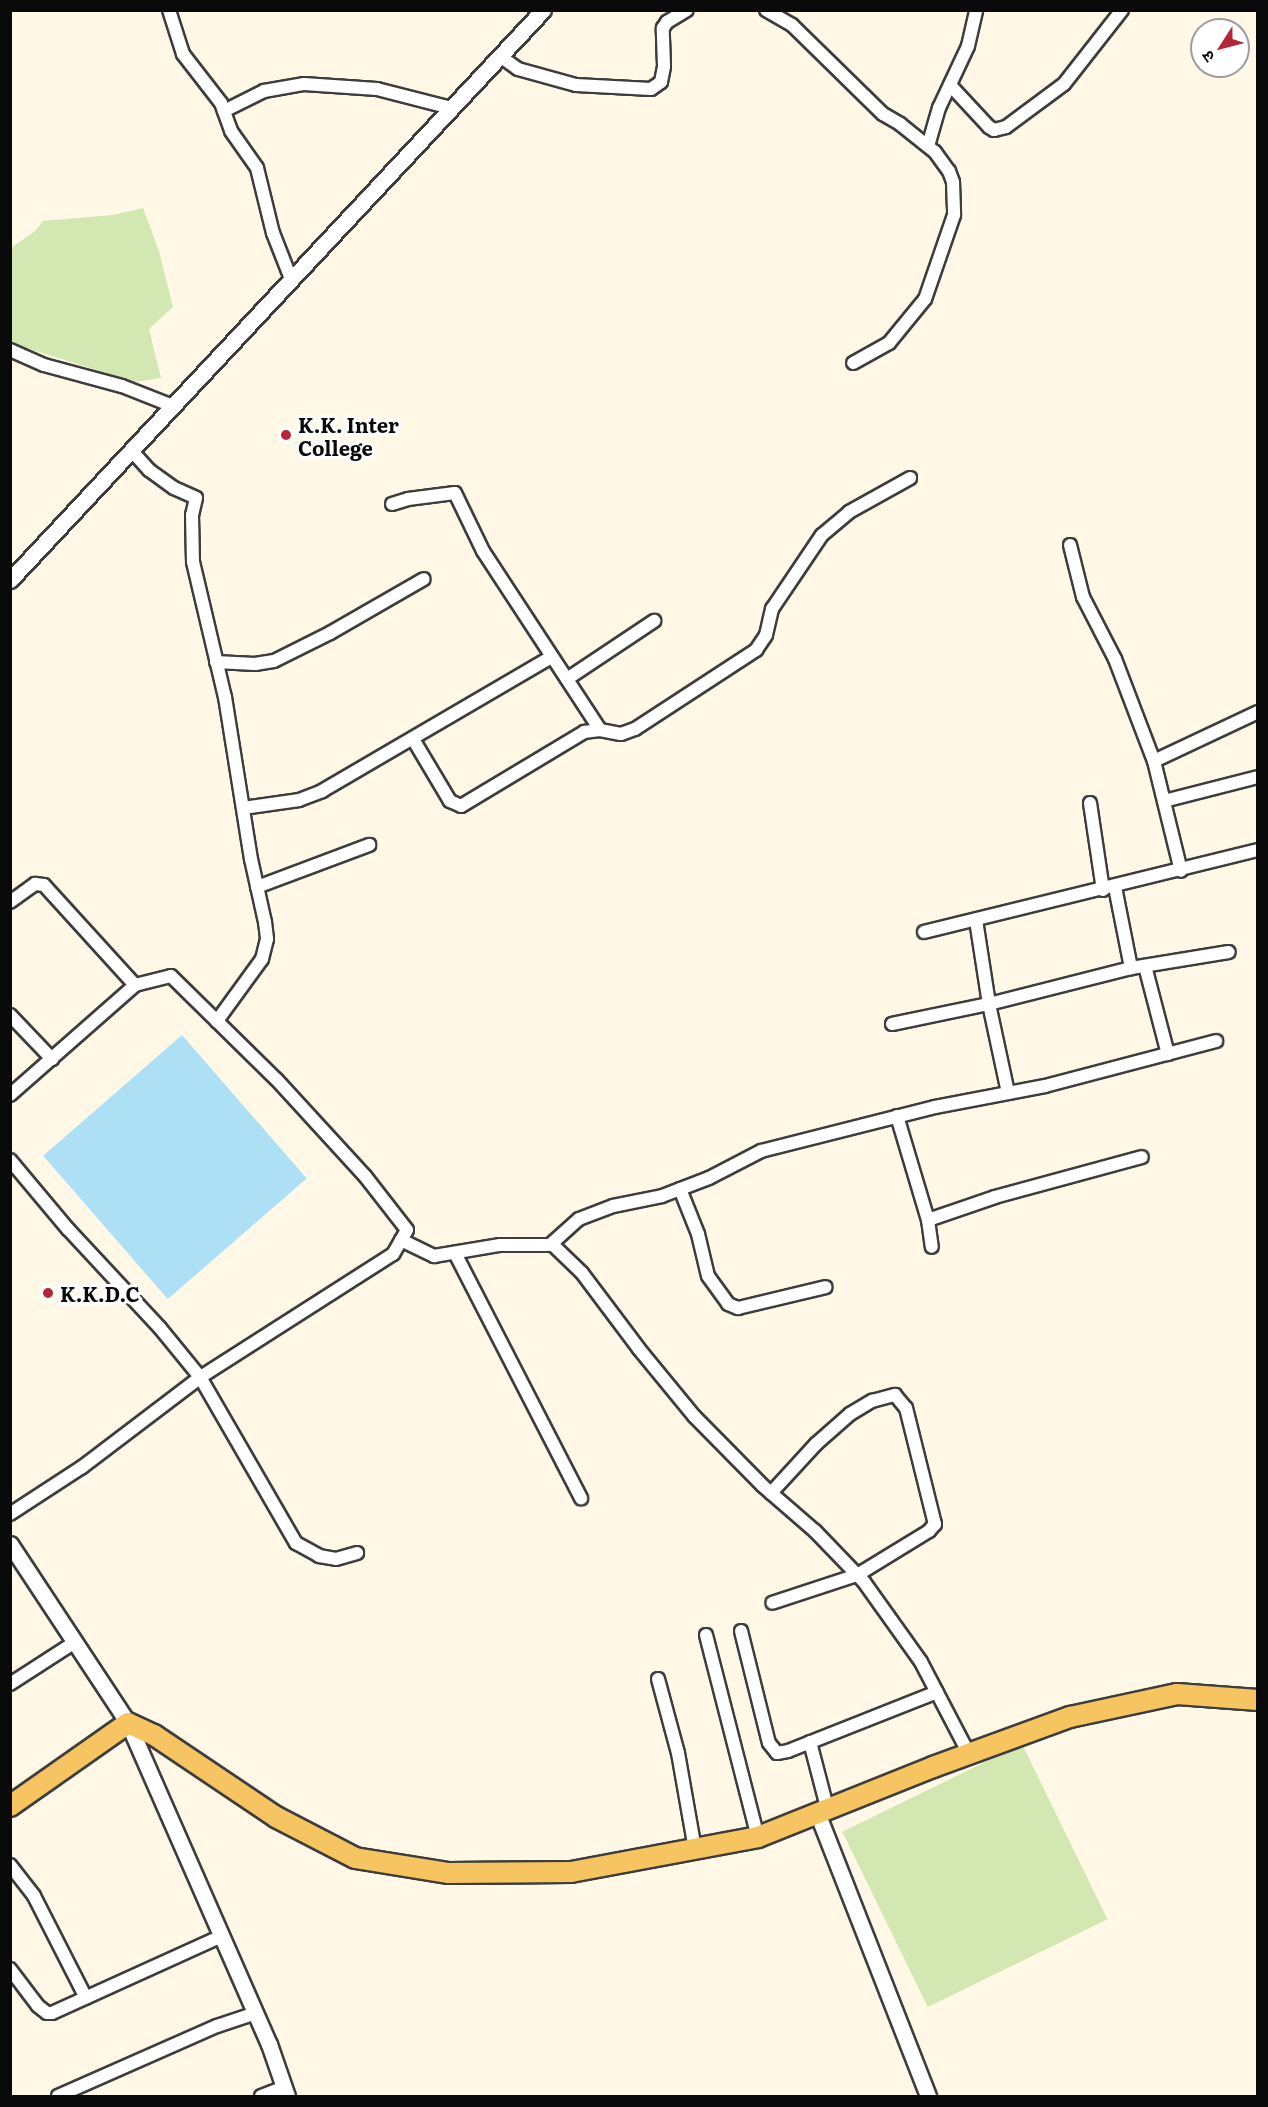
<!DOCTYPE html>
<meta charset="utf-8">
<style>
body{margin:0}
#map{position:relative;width:1268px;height:2107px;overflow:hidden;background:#fff8e7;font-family:Literata,"Noto Sans Devanagari",serif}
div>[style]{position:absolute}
.green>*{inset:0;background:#d3e7b3;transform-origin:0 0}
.water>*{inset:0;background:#ade0f5;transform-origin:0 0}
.roads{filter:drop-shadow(2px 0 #3d3d3d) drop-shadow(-2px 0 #3d3d3d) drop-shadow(0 2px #3d3d3d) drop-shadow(0 -2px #3d3d3d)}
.minor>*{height:12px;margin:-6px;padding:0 6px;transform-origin:6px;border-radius:6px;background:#fff}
.tertiary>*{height:15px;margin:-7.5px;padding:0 7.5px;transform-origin:7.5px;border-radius:7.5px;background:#fff}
.primary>*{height:20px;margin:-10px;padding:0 10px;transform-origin:10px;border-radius:10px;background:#f6c460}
.dots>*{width:16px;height:16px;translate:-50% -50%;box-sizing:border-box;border:3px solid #fff;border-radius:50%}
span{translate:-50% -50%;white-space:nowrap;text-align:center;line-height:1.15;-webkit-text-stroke:6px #fff;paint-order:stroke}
.poi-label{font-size:20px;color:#0a0a0a;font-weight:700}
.left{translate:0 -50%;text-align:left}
.frame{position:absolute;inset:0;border:12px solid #0a0a0a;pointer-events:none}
.north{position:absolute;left:1190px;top:18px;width:60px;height:60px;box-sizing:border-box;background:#fff;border:2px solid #9d9d9d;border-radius:50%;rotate:234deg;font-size:16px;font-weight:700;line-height:24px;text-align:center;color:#0a0a0a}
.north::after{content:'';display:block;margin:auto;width:21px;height:27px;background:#b62639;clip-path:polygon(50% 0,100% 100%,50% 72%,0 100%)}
</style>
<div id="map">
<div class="green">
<i style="clip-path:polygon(143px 208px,159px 251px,173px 307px,149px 329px,161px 378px,134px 382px,11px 343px,11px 248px,35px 231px,43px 221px,113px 215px)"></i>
<i style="left:1022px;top:1744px;width:195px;height:200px;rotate:64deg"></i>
</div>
<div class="water">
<i style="left:182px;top:1035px;width:190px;height:184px;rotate:49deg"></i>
</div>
<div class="roads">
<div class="minor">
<i style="left:169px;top:10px;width:46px;rotate:72.3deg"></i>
<i style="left:183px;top:54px;width:62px;rotate:52.2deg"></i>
<i style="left:221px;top:103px;width:30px;rotate:70deg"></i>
<i style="left:231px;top:131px;width:45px;rotate:54.9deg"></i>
<i style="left:257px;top:168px;width:67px;rotate:76.2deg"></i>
<i style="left:273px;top:233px;width:49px;rotate:68.6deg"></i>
<i style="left:766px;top:10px;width:30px;rotate:30deg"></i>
<i style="left:792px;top:25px;width:127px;rotate:44.4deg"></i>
<i style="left:883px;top:114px;width:20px;rotate:30deg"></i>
<i style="left:900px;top:124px;width:45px;rotate:38.7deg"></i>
<i style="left:935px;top:152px;width:24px;rotate:54deg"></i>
<i style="left:949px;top:171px;width:12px;rotate:70deg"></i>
<i style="left:953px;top:182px;width:33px;rotate:88deg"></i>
<i style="left:954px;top:215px;width:89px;rotate:109deg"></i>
<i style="left:925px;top:299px;width:57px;rotate:129.3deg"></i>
<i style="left:889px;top:343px;width:41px;rotate:150.9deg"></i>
<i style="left:500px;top:56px;width:22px;rotate:36deg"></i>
<i style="left:518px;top:69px;width:60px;rotate:15.4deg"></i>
<i style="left:576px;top:85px;width:75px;rotate:3.1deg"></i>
<i style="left:651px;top:89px;width:12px;rotate:-35deg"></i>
<i style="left:661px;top:82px;width:16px;rotate:-79deg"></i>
<i style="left:664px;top:66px;width:38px;rotate:-92deg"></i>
<i style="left:663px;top:28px;width:7px;rotate:-56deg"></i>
<i style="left:667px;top:22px;width:23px;rotate:-31deg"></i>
<i style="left:950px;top:85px;width:57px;rotate:47.1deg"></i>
<i style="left:989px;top:127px;width:6px;rotate:31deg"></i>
<i style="left:994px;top:130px;width:12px;rotate:-14deg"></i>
<i style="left:1006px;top:127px;width:72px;rotate:-36.6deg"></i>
<i style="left:1064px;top:84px;width:94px;rotate:-51.9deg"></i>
<i style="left:224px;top:111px;width:45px;rotate:-26.6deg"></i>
<i style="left:264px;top:91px;width:41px;rotate:-9.9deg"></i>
<i style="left:304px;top:84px;width:73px;rotate:3.9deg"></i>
<i style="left:377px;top:89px;width:76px;rotate:14.4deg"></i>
<i style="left:928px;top:146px;width:40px;rotate:-74deg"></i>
<i style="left:939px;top:108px;width:68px;rotate:-64.9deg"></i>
<i style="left:968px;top:46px;width:37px;rotate:-77deg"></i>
<i style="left:10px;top:350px;width:37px;rotate:24deg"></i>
<i style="left:44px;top:365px;width:81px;rotate:15.1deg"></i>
<i style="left:122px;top:386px;width:55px;rotate:21.4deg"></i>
<i style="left:131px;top:450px;width:27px;rotate:48deg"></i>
<i style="left:149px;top:470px;width:31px;rotate:36deg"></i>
<i style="left:174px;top:488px;width:24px;rotate:24deg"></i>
<i style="left:196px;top:498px;width:17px;rotate:103deg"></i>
<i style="left:192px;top:515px;width:47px;rotate:88.8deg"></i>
<i style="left:193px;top:562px;width:139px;rotate:76.7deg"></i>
<i style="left:225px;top:697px;width:164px;rotate:80.9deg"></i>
<i style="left:251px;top:859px;width:65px;rotate:77.5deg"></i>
<i style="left:265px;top:922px;width:17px;rotate:83deg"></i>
<i style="left:267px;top:939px;width:21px;rotate:104deg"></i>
<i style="left:262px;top:959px;width:77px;rotate:126deg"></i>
<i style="left:392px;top:504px;width:17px;rotate:-17deg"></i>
<i style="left:408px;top:499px;width:47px;rotate:-7.3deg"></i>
<i style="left:455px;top:493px;width:64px;rotate:64.2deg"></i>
<i style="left:483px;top:551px;width:214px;rotate:56.8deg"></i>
<i style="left:1070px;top:545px;width:54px;rotate:76deg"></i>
<i style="left:1083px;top:597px;width:70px;rotate:62.7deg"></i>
<i style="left:1115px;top:659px;width:109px;rotate:69.1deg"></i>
<i style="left:1154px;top:761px;width:113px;rotate:76.2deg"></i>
<i style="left:216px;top:662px;width:39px;rotate:3deg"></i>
<i style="left:255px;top:664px;width:19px;rotate:-9deg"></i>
<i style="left:274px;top:661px;width:63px;rotate:-26.6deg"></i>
<i style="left:330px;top:633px;width:108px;rotate:-29.9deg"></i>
<i style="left:567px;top:679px;width:105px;rotate:-33.7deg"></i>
<i style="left:413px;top:739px;width:72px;rotate:59.2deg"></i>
<i style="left:450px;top:801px;width:12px;rotate:24deg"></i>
<i style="left:461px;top:806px;width:144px;rotate:-31deg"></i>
<i style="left:584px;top:732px;width:16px;rotate:-7deg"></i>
<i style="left:600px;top:730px;width:21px;rotate:11deg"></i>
<i style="left:621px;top:734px;width:15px;rotate:-20deg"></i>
<i style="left:635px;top:729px;width:145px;rotate:-33.1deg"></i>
<i style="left:756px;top:650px;width:18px;rotate:-56deg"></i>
<i style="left:766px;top:635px;width:27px;rotate:-77deg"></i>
<i style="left:772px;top:609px;width:89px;rotate:-56deg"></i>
<i style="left:822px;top:535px;width:35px;rotate:-40deg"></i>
<i style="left:849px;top:512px;width:70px;rotate:-29.1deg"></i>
<i style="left:1154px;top:761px;width:115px;rotate:-25.2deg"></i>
<i style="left:1164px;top:801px;width:97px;rotate:-14.3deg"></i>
<i style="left:1090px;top:803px;width:88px;rotate:81.5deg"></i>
<i style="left:243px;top:808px;width:57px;rotate:-8.1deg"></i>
<i style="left:299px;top:800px;width:25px;rotate:-21deg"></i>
<i style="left:322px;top:791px;width:265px;rotate:-30.3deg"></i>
<i style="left:257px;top:887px;width:120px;rotate:-20.6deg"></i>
<i style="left:1115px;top:887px;width:83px;rotate:78.8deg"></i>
<i style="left:10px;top:902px;width:31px;rotate:-36deg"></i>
<i style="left:35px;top:884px;width:9px;rotate:6deg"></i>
<i style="left:44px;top:885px;width:135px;rotate:47.7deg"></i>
<i style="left:976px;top:920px;width:85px;rotate:81.2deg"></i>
<i style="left:989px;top:1004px;width:91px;rotate:77.9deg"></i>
<i style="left:924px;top:932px;width:344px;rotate:-13.8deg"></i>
<i style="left:1145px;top:966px;width:91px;rotate:75.4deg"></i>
<i style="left:10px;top:1015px;width:61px;rotate:46.3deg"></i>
<i style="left:892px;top:1024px;width:99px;rotate:-11.7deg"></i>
<i style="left:989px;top:1004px;width:146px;rotate:-14.2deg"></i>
<i style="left:1131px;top:968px;width:99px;rotate:-9.3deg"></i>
<i style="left:10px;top:1095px;width:167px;rotate:-41.3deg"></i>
<i style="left:135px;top:985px;width:37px;rotate:-14deg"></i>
<i style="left:171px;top:976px;width:148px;rotate:44.5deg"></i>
<i style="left:277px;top:1080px;width:130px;rotate:47.5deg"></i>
<i style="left:365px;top:1176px;width:68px;rotate:52.1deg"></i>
<i style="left:407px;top:1230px;width:28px;rotate:120deg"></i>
<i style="left:393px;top:1254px;width:227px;rotate:147.4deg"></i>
<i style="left:202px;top:1376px;width:151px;rotate:142.8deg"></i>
<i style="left:82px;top:1467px;width:86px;rotate:146.9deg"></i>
<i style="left:897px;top:1116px;width:109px;rotate:73.4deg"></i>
<i style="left:928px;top:1220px;width:27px;rotate:82deg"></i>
<i style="left:10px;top:1160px;width:90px;rotate:50deg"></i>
<i style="left:68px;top:1229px;width:135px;rotate:47.1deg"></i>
<i style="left:160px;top:1328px;width:63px;rotate:50.8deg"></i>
<i style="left:200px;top:1377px;width:192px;rotate:60deg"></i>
<i style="left:296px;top:1543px;width:26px;rotate:29deg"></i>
<i style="left:319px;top:1556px;width:17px;rotate:10deg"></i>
<i style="left:336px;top:1559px;width:22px;rotate:-16deg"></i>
<i style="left:680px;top:1189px;width:48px;rotate:68.2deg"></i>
<i style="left:698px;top:1234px;width:43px;rotate:76.6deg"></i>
<i style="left:708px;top:1276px;width:34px;rotate:54deg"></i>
<i style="left:728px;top:1304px;width:11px;rotate:22deg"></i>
<i style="left:738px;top:1308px;width:90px;rotate:-13.4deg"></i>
<i style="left:928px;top:1220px;width:71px;rotate:-18.9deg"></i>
<i style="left:995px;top:1197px;width:152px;rotate:-15.2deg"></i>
<i style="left:401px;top:1240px;width:37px;rotate:26deg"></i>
<i style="left:434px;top:1256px;width:67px;rotate:-9.5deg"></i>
<i style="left:500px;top:1245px;width:53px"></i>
<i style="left:553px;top:1245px;width:40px;rotate:44deg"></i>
<i style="left:582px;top:1273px;width:95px;rotate:53.1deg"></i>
<i style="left:639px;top:1349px;width:87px;rotate:50.6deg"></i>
<i style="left:694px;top:1416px;width:98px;rotate:45.4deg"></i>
<i style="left:763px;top:1486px;width:69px;rotate:40.9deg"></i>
<i style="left:815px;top:1531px;width:71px;rotate:46.1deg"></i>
<i style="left:864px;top:1582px;width:98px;rotate:54.5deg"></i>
<i style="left:921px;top:1662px;width:104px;rotate:62.4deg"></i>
<i style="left:550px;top:1245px;width:39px;rotate:-42deg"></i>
<i style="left:579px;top:1219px;width:36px;rotate:-21deg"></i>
<i style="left:613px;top:1206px;width:50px;rotate:-11.5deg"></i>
<i style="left:662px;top:1196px;width:50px;rotate:-21deg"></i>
<i style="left:709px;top:1178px;width:59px;rotate:-27.4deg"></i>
<i style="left:761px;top:1151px;width:179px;rotate:-14.2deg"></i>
<i style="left:935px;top:1107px;width:112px;rotate:-10.8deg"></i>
<i style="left:1045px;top:1086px;width:177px;rotate:-14.7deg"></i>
<i style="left:455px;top:1253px;width:276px;rotate:62.8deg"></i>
<i style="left:771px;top:1493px;width:67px;rotate:-47.4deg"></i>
<i style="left:816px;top:1444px;width:45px;rotate:-41.4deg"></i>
<i style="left:850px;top:1414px;width:26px;rotate:-31deg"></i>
<i style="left:872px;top:1401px;width:24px;rotate:-15deg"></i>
<i style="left:895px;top:1395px;width:17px;rotate:50deg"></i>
<i style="left:906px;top:1408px;width:120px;rotate:76deg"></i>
<i style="left:935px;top:1524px;width:9px;rotate:131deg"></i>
<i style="left:929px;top:1531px;width:84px;rotate:148.6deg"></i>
<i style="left:857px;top:1575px;width:89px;rotate:161.8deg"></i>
<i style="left:741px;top:1631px;width:115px;rotate:76deg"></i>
<i style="left:769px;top:1743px;width:13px;rotate:51deg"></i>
<i style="left:777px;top:1753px;width:11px;rotate:-10deg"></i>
<i style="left:788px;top:1751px;width:160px;rotate:-21.6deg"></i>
<i style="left:706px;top:1635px;width:209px;rotate:75.6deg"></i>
<i style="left:658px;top:1679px;width:77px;rotate:74.9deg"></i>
<i style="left:678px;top:1753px;width:97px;rotate:80deg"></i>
<i style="left:10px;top:1684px;width:77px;rotate:-32.9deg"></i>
<i style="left:810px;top:1742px;width:71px;rotate:75.4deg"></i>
<i style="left:10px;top:1865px;width:39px;rotate:52deg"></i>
<i style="left:34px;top:1896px;width:114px;rotate:63deg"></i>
<i style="left:10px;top:1969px;width:46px;rotate:52.9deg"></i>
<i style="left:38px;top:2006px;width:11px;rotate:38deg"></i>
<i style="left:47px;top:2013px;width:5px"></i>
<i style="left:52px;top:2013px;width:187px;rotate:-24.4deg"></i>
<i style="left:58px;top:2096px;width:174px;rotate:-23.8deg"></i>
<i style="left:217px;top:2026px;width:41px;rotate:-18.4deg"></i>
<i style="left:261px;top:2096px;width:25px;rotate:-21deg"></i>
</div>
<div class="tertiary">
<i style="left:10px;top:580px;width:780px;rotate:-46.92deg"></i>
<i style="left:10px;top:1544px;width:214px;rotate:56.6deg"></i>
<i style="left:128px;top:1723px;width:351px;rotate:66.3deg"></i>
<i style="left:269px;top:2044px;width:55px;rotate:70.9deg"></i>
<i style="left:818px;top:1815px;width:302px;rotate:68.6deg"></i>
</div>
<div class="primary">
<i style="left:10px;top:1806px;width:144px;rotate:-35.1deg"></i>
<i style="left:128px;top:1723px;width:29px;rotate:25deg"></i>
<i style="left:154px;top:1735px;width:147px;rotate:33.9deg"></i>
<i style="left:276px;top:1817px;width:89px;rotate:27.4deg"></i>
<i style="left:355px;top:1858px;width:95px;rotate:9.1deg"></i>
<i style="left:449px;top:1873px;width:122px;rotate:-0.5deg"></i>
<i style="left:571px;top:1872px;width:190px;rotate:-10.6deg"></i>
<i style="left:758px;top:1837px;width:188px;rotate:-21.8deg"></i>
<i style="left:933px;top:1767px;width:146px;rotate:-20.1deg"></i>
<i style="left:1070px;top:1717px;width:109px;rotate:-12.1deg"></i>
<i style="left:1177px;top:1694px;width:81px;rotate:4.2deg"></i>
</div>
</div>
<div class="dots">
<i style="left:286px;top:435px;background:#b62639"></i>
<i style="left:48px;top:1293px;background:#b62639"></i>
</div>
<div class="poi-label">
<span class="left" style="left:298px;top:436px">K.K. Inter<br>College</span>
<span class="left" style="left:60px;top:1293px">K.K.D.C</span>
</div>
<div class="frame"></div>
<div class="north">उ</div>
</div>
